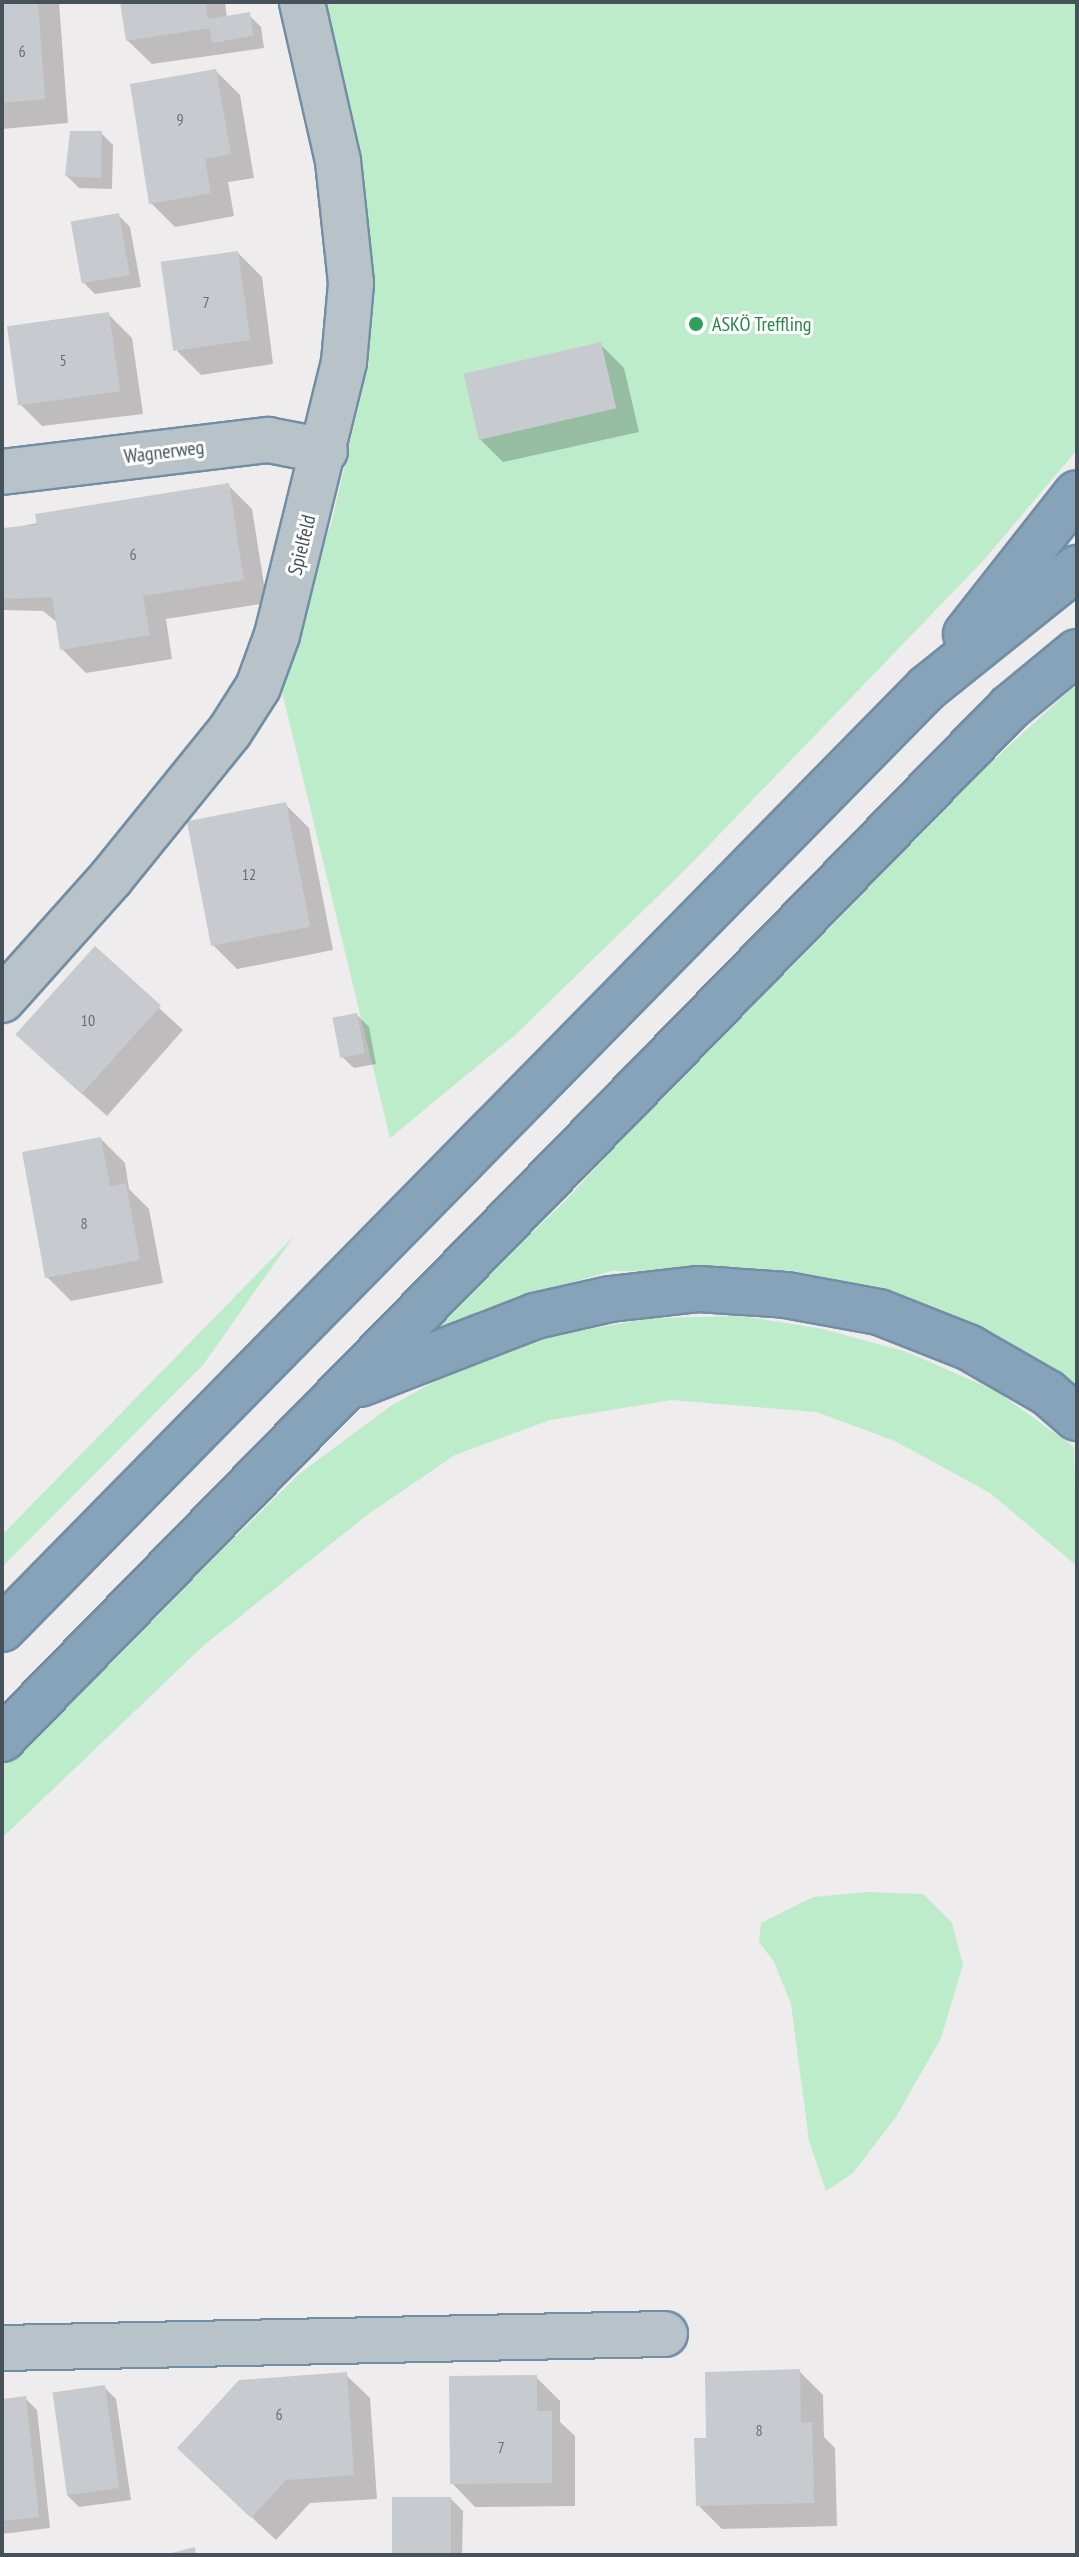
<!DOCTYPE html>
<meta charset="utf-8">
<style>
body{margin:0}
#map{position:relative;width:1079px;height:2557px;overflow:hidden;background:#efeced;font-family:"PT Sans Narrow",sans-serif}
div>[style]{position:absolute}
.green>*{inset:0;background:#bcecca}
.shadow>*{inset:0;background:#0003}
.building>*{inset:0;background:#c7cacf;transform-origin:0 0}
.roads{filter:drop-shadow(2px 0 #718ea5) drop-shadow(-2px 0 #718ea5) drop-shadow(0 2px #718ea5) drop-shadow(0 -2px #718ea5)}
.minor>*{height:44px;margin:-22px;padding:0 22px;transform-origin:22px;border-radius:22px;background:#b8c2c9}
.highway>*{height:44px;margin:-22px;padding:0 22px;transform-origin:22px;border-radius:22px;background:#86a3ba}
.dots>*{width:22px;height:22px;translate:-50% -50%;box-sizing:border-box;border:4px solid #fff;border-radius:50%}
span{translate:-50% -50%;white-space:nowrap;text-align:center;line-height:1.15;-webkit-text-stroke:6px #fff;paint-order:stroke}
.number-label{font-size:16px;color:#666f76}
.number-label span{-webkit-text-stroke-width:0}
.leisure-label{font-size:20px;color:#27864d}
.left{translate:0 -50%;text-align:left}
.street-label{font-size:20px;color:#465159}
.frame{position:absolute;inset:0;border:4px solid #465159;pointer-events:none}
</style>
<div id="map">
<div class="green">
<i style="clip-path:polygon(325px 2px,1077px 2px,1077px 450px,982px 562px,686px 869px,514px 1036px,390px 1138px,278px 675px,331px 524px,369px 362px,371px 285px,363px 173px)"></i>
<i style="clip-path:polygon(1077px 684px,1077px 1386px,1019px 1349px,934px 1311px,871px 1288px,787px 1270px,612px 1271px,513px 1299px,419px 1339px,562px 1204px,745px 1007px,942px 807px)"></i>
<i style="clip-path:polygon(294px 1236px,203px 1365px,2px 1567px,2px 1535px)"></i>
<i style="clip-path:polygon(742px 1316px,823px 1329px,907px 1352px,996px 1391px,1074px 1447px,1077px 1566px,990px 1493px,895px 1441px,816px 1412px,672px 1400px,550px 1420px,455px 1455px,367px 1515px,203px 1646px,2px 1838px,2px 1767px,299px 1474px,392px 1405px,465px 1365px,546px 1337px,651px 1318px)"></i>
<i style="clip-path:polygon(866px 1892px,923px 1894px,952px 1923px,963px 1965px,941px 2038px,896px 2117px,853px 2173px,826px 2191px,809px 2141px,791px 2004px,774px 1962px,759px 1942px,761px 1923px,813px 1897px)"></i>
</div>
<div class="shadow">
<i style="clip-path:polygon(2px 2px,59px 2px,68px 123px,2px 129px)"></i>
<i style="clip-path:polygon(122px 2px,225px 2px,227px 18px,249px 15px,261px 27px,264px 48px,152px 64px,128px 41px)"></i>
<i style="clip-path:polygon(216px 71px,240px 95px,254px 178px,228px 182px,234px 216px,175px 227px,151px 203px)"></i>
<i style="clip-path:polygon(101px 133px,113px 145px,112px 189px,79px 188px,67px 176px)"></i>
<i style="clip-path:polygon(118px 215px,130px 227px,141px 287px,95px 294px,83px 282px)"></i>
<i style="clip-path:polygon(238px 253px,262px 277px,273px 364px,201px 375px,177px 351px)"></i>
<i style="clip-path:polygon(108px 314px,132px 338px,143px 414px,42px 426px,18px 402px)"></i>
<i style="clip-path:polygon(600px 344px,624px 368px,639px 432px,503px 462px,479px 438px)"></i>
<i style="clip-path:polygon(228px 485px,252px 509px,267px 603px,166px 619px,172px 659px,86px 673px,62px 649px,58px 623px,43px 611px,2px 610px,2px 530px)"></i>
<i style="clip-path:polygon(285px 804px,309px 828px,333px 950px,237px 969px,213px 945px)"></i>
<i style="clip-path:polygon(95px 949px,183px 1030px,107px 1116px,42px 1058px)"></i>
<i style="clip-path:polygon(357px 1015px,369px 1027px,376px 1064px,354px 1068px,341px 1056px)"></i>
<i style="clip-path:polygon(101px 1139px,125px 1163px,129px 1189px,149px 1209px,163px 1283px,71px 1301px,47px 1277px)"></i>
<i style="clip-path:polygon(799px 2371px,823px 2395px,824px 2437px,835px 2448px,837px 2526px,722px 2529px,698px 2505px,708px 2440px)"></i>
<i style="clip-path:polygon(346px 2375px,370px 2398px,377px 2499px,310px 2503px,276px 2540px,203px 2472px)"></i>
<i style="clip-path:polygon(536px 2377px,560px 2401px,560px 2422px,575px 2436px,575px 2506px,475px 2507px,452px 2483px)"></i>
<i style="clip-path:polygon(104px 2387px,116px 2399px,131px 2500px,79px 2507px,67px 2495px)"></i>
<i style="clip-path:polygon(25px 2398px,37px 2410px,50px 2528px,2px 2534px,2px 2401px)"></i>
<i style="clip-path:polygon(451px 2499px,463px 2511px,462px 2555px,393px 2555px)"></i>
</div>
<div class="building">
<i style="clip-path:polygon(2px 2px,38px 2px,45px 99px,2px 103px)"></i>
<i style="clip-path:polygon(120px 2px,206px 2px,208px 19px,250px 12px,253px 36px,212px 43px,210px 28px,126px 41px)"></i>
<i style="clip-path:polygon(216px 69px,231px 154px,205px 159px,211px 193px,149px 204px,130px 84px)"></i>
<i style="clip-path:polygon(70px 131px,102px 131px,101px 178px,65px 176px)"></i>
<i style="left:119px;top:213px;width:63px;height:49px;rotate:80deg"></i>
<i style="left:238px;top:251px;width:90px;height:78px;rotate:82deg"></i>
<i style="left:109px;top:312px;width:80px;height:103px;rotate:82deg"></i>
<i style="left:601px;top:342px;width:68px;height:141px;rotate:77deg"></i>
<i style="clip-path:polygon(229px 483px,244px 580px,143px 596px,150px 635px,60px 650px,52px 597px,2px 599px,2px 528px,37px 525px,35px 514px)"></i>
<i style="left:286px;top:802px;width:127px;height:101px;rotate:79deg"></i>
<i style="left:95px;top:946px;width:89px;height:119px;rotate:42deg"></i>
<i style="left:357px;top:1013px;width:41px;height:25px;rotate:79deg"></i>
<i style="clip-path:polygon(101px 1137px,110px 1186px,126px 1183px,140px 1260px,45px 1278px,22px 1152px)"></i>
<i style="clip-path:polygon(800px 2369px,801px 2423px,812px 2422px,814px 2503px,696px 2506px,694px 2438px,706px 2438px,705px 2372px)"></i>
<i style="clip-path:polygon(347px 2372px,354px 2475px,286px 2480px,251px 2518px,177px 2448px,239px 2380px)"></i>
<i style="clip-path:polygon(537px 2375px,537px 2411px,552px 2411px,552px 2483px,450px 2484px,449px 2376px)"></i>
<i style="left:105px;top:2385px;width:104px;height:53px;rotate:82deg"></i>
<i style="clip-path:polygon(26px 2396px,39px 2517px,2px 2521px,2px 2399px)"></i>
<i style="left:392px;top:2497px;width:59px;height:58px"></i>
<i style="clip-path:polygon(195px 2547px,196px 2555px,168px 2555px,168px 2554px)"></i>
</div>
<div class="roads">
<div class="minor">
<i style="left:2px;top:472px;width:268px;rotate:-6.9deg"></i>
<i style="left:268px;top:440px;width:58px;rotate:10.9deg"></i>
<i style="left:2px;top:1000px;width:164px;rotate:-48.2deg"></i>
<i style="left:111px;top:878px;width:189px;rotate:-51deg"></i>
<i style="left:230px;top:731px;width:52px;rotate:-57.5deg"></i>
<i style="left:258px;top:687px;width:55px;rotate:-69.9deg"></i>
<i style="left:277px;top:635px;width:281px;rotate:-76.2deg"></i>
<i style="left:344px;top:362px;width:79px;rotate:-84.9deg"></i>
<i style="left:351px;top:283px;width:123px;rotate:-96.1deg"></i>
<i style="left:338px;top:161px;width:163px;rotate:-102.8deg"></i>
<i style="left:2px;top:2348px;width:663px;rotate:-1.21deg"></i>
</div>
<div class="highway">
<i style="left:966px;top:634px;width:179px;rotate:-51.8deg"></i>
<i style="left:360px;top:1384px;width:188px;rotate:-21.2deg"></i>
<i style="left:535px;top:1316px;width:77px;rotate:-12.8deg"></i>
<i style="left:610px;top:1299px;width:90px;rotate:-6.4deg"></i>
<i style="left:699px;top:1289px;width:87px;rotate:3.9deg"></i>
<i style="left:786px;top:1295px;width:95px;rotate:10.4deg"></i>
<i style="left:879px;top:1312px;width:96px;rotate:21.5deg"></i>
<i style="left:968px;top:1347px;width:92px;rotate:29.9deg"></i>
<i style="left:1048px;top:1393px;width:38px;rotate:41deg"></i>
<i style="left:2px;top:1629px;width:1320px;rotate:-45.49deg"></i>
<i style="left:927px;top:688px;width:192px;rotate:-38.7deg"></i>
<i style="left:2px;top:1739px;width:1441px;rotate:-45.67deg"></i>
<i style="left:1009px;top:708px;width:88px;rotate:-39.5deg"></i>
</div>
</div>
<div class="dots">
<i style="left:696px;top:324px;background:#2e9e5b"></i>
</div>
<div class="number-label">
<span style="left:22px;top:51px">6</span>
<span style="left:180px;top:119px">9</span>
<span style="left:206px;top:302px">7</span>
<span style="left:63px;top:360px">5</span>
<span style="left:133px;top:554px">6</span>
<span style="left:249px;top:874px">12</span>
<span style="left:88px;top:1020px">10</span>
<span style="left:84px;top:1223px">8</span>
<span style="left:279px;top:2414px">6</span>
<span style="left:759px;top:2430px">8</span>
<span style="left:501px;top:2447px">7</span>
</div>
<div class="leisure-label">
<span class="left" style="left:712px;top:324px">ASKÖ Treffling</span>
</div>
<div class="street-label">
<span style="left:164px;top:452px;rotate:-7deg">Wagnerweg</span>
<span style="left:302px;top:545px;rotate:-76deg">Spielfeld</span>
</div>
<div class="frame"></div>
</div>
